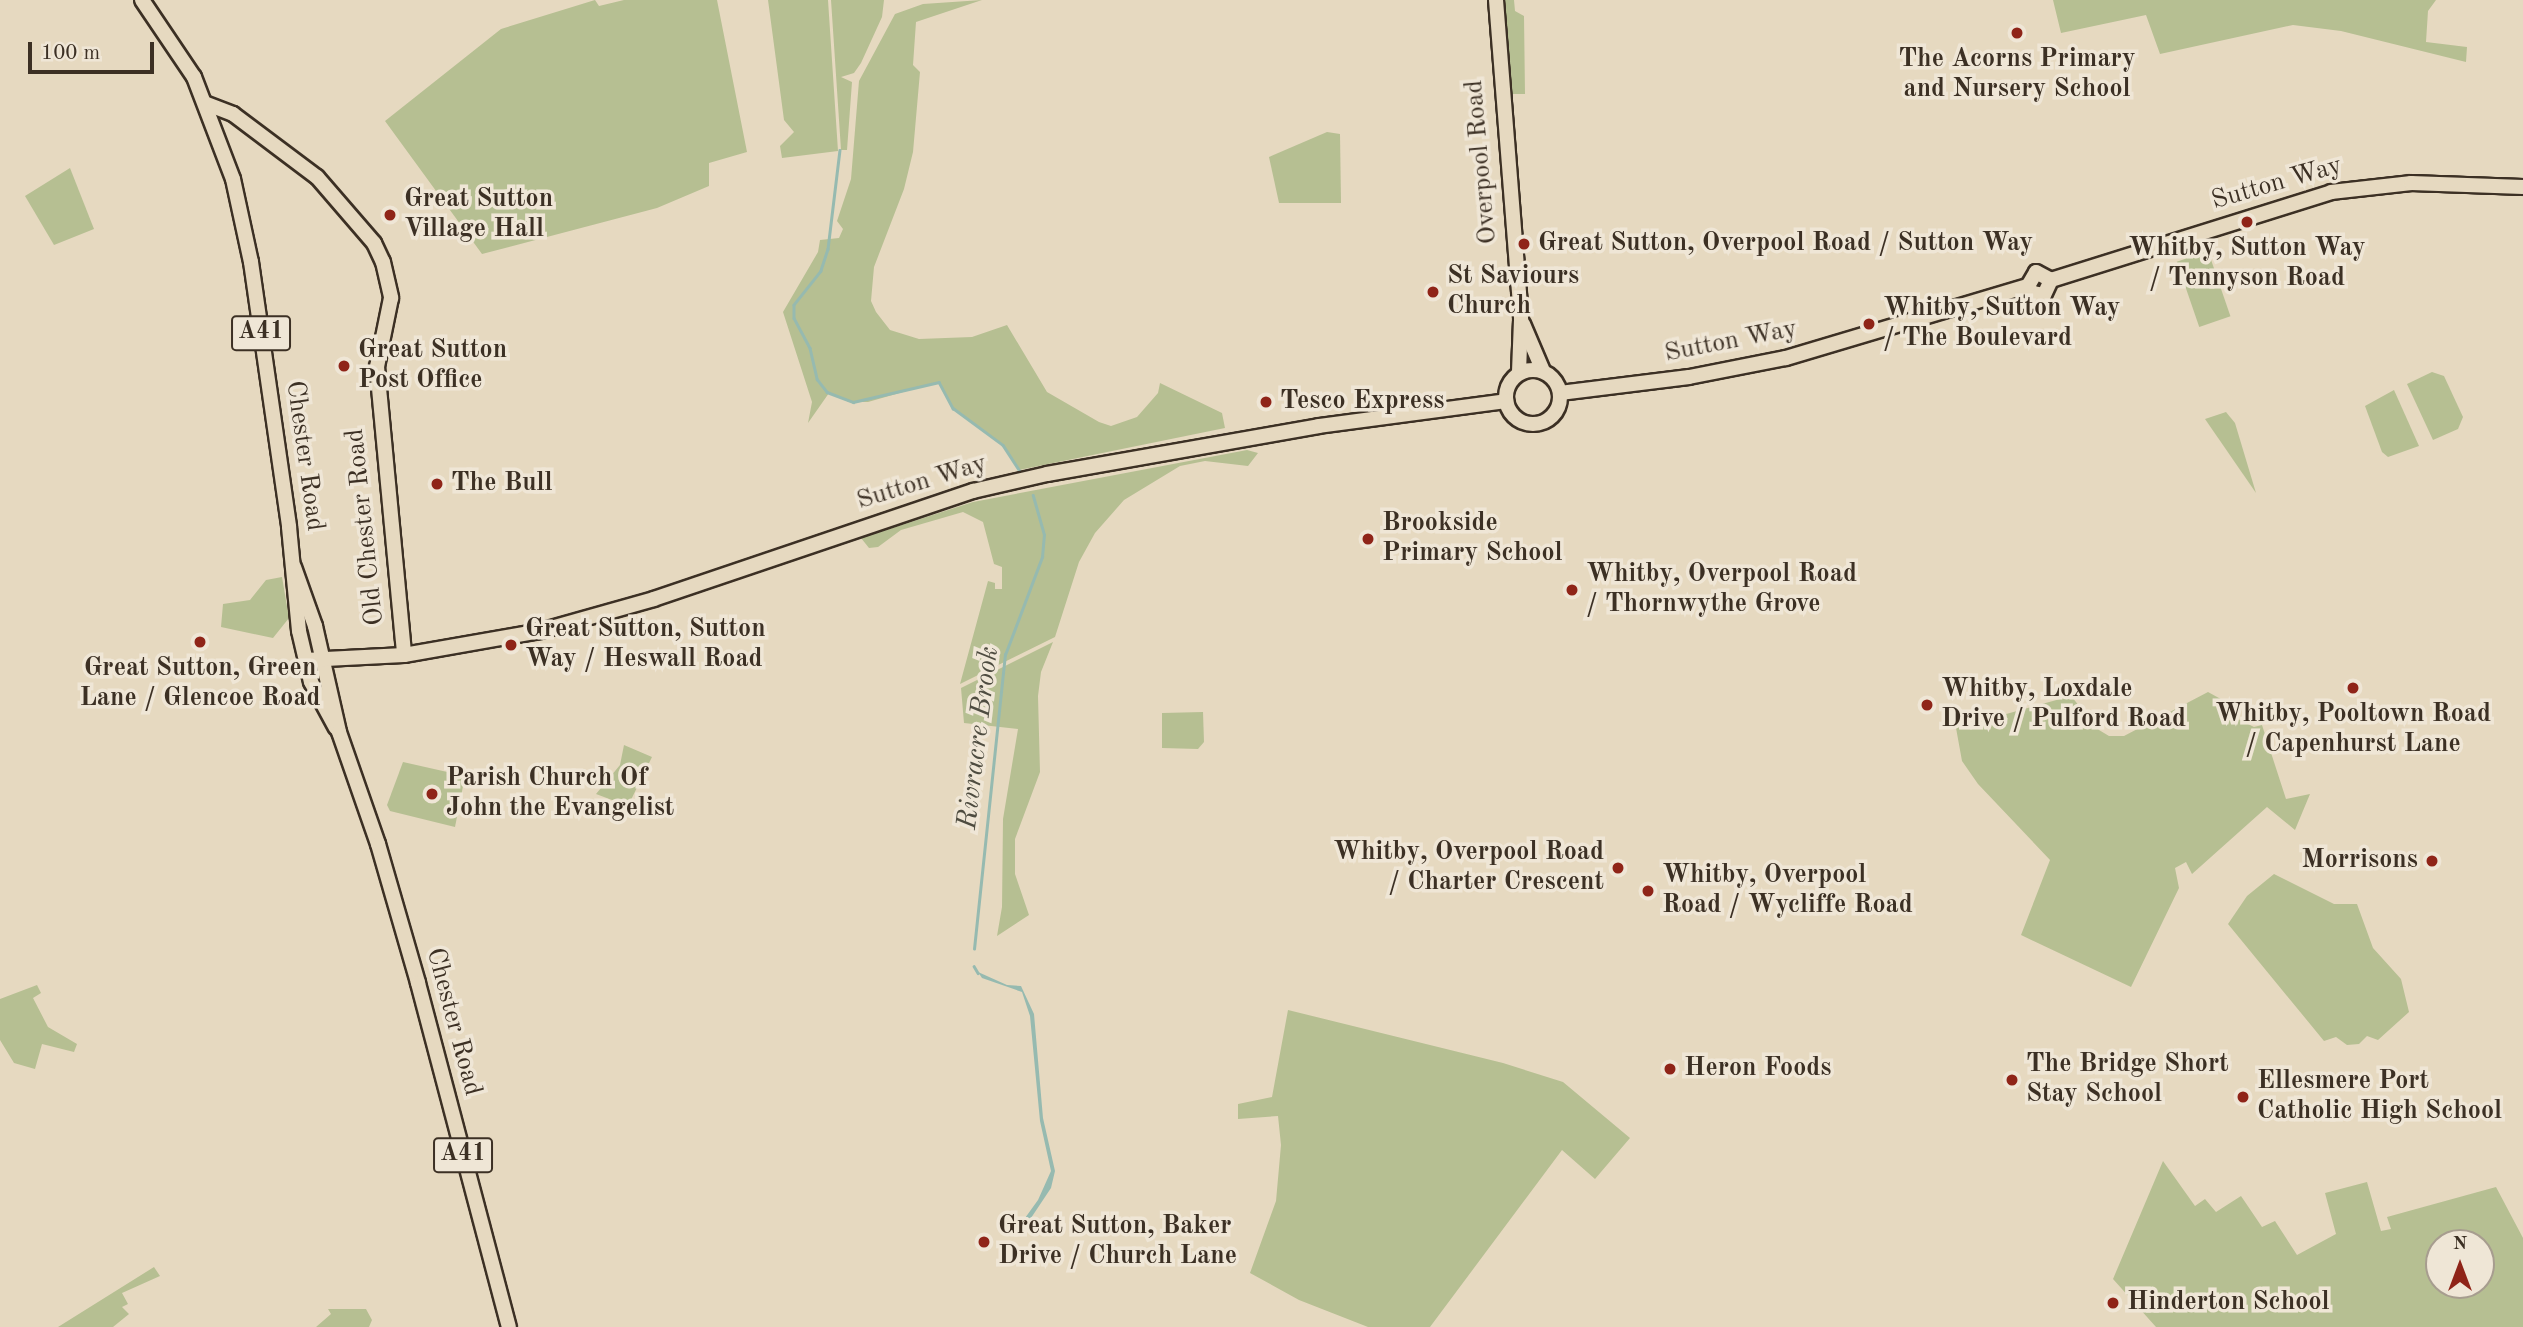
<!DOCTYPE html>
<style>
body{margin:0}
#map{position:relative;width:2523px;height:1327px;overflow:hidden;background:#e6d9c0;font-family:"Old Standard TT",serif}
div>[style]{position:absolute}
.green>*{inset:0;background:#b6bf92;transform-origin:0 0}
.water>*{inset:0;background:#96bab0}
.stream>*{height:2.5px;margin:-1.25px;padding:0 1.25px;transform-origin:1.25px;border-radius:1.25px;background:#96bab0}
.roads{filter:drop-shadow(2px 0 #3c3024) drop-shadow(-2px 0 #3c3024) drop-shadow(0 2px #3c3024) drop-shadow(0 -2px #3c3024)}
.major>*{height:14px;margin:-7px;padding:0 7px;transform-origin:7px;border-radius:7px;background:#e6d9c0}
.major>.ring{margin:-7px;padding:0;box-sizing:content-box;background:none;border:14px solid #e6d9c0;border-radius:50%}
.dots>*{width:19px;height:19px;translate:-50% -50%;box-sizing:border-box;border:4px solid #efe6d6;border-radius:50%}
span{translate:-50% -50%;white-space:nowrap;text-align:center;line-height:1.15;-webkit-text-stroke:7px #efe6d6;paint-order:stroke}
.shield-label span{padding:2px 5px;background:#efe6d6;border:2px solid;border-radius:5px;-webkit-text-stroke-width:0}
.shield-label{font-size:24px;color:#3c3024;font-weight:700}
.poi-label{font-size:26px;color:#3c3024;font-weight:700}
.left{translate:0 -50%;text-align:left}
.right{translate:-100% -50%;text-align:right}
.street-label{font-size:26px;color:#3c3024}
.water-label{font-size:28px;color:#4e4c40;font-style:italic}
.north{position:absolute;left:2425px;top:1229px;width:70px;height:70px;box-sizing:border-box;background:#efe6d6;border:2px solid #a79d8f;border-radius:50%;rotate:0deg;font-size:19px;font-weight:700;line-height:28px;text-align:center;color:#3c3024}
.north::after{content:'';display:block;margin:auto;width:24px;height:32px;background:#8f2418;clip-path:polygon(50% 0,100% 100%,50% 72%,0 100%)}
.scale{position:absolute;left:28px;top:42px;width:126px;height:32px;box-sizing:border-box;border:4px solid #3c3024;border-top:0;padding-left:9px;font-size:21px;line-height:24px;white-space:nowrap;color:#3c3024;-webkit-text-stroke:5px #efe6d6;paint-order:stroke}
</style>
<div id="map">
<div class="green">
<i style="clip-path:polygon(595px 0,599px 6px,624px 0,717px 0,747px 152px,709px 163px,709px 186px,657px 208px,482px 254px,385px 121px,501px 29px)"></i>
<i style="clip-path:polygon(768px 0,828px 0,838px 151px,782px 158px,780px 146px,794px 132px,784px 120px)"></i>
<i style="clip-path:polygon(831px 0,884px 0,882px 17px,861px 63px,854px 73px,841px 77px,852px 82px,847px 150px,841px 150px)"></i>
<i style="clip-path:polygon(982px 0,916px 22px,913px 65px,920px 72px,913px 152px,904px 189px,874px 267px,871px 301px,876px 312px,890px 330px,919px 339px,972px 337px,1007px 325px,1047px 392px,1099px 422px,1111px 426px,1137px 417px,1158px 393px,1160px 383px,1222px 413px,1225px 428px,1019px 470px,1003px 445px,953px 408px,938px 382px,868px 402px,849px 402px,829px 393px,808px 423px,812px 402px,783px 312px,818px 252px,820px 240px,839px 238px,843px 229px,837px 221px,851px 179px,859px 81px,895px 14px,923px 4px)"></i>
<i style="clip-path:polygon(1505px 0,1514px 0,1515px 11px,1524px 16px,1525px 94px,1509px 94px)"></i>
<i style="clip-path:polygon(2053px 0,2436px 0,2428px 11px,2426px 42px,2467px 47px,2466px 62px,2341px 31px,2293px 25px,2160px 54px,2146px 15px,2061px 33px)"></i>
<i style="clip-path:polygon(1327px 132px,1340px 134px,1341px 203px,1279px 203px,1269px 157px)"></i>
<i style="clip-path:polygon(70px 168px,94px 229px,54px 245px,25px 196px)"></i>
<i style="left:2208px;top:251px;width:69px;height:33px;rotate:71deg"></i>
<i style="clip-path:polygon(2432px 372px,2444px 376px,2463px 417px,2458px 429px,2433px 440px,2407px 384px)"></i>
<i style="clip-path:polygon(2394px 390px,2419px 446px,2388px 457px,2382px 452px,2365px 406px)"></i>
<i style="clip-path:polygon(2226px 412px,2235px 423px,2256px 493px,2205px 419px)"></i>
<i style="clip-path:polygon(1247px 450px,1258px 453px,1248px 466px,1205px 461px,1180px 466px,1124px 500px,1095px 533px,1079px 562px,1055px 637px,960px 684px,988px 581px,995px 583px,995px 589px,1002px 589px,1002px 567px,994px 564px,983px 522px,963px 512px,901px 530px,878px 547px,869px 548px,861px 538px,973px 502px)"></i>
<i style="clip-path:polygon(282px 577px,289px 618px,273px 638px,221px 627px,223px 604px,250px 600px,266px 580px)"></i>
<i style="clip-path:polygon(1053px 642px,1041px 672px,1038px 696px,1040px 772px,1015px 839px,1015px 874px,1029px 915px,997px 936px,1002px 907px,1003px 819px,1018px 729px,964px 723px,961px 688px)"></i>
<i style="clip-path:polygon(2208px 692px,2228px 703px,2226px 713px,2254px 727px,2262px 725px,2286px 799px,2310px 794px,2295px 830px,2267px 807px,2192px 874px,2186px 862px,2175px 868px,2179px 888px,2131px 987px,2021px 935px,2050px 860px,1978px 784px,1962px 761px,1956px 728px,2071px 696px,2099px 730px,2109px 736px,2124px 736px)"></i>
<i style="clip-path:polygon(1203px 712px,1204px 742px,1198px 749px,1162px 748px,1162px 713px)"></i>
<i style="clip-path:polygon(624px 745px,652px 757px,628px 806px,596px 794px,620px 765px)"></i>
<i style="clip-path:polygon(403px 762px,465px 776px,455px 827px,390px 811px,387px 805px)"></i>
<i style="clip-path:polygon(2274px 874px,2334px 904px,2357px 904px,2373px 948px,2401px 979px,2409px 1012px,2378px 1040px,2367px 1036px,2359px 1044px,2347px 1045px,2336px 1037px,2324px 1041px,2228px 924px,2247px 896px)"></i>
<i style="clip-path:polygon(37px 985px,41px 993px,33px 998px,48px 1027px,77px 1044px,74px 1052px,42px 1044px,35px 1069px,14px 1063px,0 1040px,0 999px)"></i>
<i style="clip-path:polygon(1288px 1010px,1503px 1063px,1563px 1082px,1630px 1138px,1595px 1179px,1562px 1150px,1430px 1327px,1368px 1327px,1299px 1300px,1250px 1273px,1276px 1201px,1281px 1145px,1278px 1116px,1238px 1119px,1238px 1104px,1272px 1097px)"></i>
<i style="clip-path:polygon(evenodd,2163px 1161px,2195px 1206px,2205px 1199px,2216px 1212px,2241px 1196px,2262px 1227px,2275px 1221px,2297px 1255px,2336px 1234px,2325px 1193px,2367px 1182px,2381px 1231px,2391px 1229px,2387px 1217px,2496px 1187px,2523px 1238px,2523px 1327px,2156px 1327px,2113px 1279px,2163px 1161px,2481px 1243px,2481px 1285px,2439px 1285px,2439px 1243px,2481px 1243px)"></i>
<i style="clip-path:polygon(154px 1267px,160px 1276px,122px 1293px,128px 1304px,122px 1307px,129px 1314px,113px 1327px,58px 1327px)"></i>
<i style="clip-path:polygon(328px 1309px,366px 1309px,372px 1320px,369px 1327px,316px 1327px,331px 1314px)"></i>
</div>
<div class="water">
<i style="clip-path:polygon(978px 972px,1007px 985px,1021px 986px,1034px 1014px,1043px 1118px,1055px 1171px,1051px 1188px,1025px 1227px,1020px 1225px,1038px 1200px,1051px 1171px,1040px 1121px,1030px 1016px,1022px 992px,982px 978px)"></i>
</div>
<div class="stream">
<i style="left:840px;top:150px;width:100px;rotate:96.9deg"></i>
<i style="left:828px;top:249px;width:23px;rotate:108deg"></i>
<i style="left:821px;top:271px;width:43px;rotate:128.5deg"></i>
<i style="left:794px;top:305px;width:13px;rotate:90deg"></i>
<i style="left:794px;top:318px;width:34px;rotate:62deg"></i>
<i style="left:810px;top:348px;width:32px;rotate:77deg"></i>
<i style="left:817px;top:379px;width:16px;rotate:52deg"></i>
<i style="left:827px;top:392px;width:28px;rotate:21deg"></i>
<i style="left:853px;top:402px;width:88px;rotate:-13.1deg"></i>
<i style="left:939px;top:382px;width:30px;rotate:62deg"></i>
<i style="left:953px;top:408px;width:62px;rotate:36.5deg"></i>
<i style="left:1003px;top:445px;width:30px;rotate:57deg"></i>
<i style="left:974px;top:949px;width:296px;rotate:-84deg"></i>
<i style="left:1005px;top:655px;width:105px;rotate:-69.3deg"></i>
<i style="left:1042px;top:557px;width:22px;rotate:-85deg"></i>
<i style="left:1044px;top:535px;width:41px;rotate:-105.8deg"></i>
<i style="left:974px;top:966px;width:8px;rotate:60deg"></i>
</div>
<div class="roads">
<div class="major">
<i style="left:142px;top:0;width:93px;rotate:56deg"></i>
<i style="left:194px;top:77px;width:109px;rotate:69.1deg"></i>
<i style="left:233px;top:179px;width:85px;rotate:77.8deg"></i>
<i style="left:251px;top:262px;width:268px;rotate:81.8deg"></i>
<i style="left:289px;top:527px;width:104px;rotate:84.5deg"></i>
<i style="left:299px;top:631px;width:52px;rotate:76.8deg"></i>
<i style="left:311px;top:682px;width:52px;rotate:61.5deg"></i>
<i style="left:1496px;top:0;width:321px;rotate:85.5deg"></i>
<i style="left:1521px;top:320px;width:53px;rotate:92.2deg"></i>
<i style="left:207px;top:104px;width:28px;rotate:21deg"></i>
<i style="left:233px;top:114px;width:105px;rotate:36.9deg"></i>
<i style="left:317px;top:177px;width:87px;rotate:49.2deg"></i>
<i style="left:374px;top:243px;width:21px;rotate:65deg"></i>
<i style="left:383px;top:262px;width:37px;rotate:77deg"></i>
<i style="left:391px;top:298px;width:70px;rotate:101.5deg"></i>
<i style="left:377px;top:367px;width:289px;rotate:84.6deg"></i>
<i style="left:2051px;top:280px;width:294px;rotate:-17.4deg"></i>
<i style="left:2331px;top:192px;width:81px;rotate:-6.4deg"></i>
<i style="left:2411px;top:183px;width:112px;rotate:2deg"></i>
<i style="left:2028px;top:286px;width:8px;rotate:60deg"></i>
<i style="left:2032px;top:293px;width:12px;rotate:9deg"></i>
<i style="left:2044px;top:295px;width:17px;rotate:-65deg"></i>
<i style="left:2028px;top:286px;width:16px;rotate:-60deg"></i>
<i style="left:2036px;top:272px;width:17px;rotate:28deg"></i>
<i style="left:1523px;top:324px;width:51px;rotate:66.9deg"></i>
<i class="ring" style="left:1506px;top:370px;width:40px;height:40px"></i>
<i style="left:1560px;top:393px;width:130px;rotate:-7.1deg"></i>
<i style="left:1689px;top:377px;width:99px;rotate:-11.1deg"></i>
<i style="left:1786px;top:358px;width:252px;rotate:-16.6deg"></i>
<i style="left:294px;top:567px;width:63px;rotate:70.4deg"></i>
<i style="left:315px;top:626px;width:109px;rotate:77.2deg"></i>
<i style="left:339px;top:732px;width:119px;rotate:70.8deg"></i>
<i style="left:378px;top:844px;width:145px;rotate:73.9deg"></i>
<i style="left:418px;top:983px;width:356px;rotate:75.2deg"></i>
<i style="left:306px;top:660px;width:98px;rotate:-2.9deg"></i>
<i style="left:404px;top:655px;width:138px;rotate:-10deg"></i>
<i style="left:540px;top:631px;width:118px;rotate:-15.7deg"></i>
<i style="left:654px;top:599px;width:337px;rotate:-18.7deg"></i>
<i style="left:973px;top:491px;width:76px;rotate:-12.9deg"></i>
<i style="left:1047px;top:474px;width:276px;rotate:-10deg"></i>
<i style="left:1319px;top:426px;width:189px;rotate:-7.6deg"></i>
</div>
</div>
<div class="dots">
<i style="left:2017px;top:33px;background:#8f2418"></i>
<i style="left:390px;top:215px;background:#8f2418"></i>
<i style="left:2247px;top:222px;background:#8f2418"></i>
<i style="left:1524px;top:244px;background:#8f2418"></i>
<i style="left:1433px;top:292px;background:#8f2418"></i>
<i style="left:1869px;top:324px;background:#8f2418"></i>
<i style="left:344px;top:366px;background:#8f2418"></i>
<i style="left:1266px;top:402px;background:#8f2418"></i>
<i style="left:437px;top:484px;background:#8f2418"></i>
<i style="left:1368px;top:539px;background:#8f2418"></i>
<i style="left:1572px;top:590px;background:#8f2418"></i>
<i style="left:200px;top:642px;background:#8f2418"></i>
<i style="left:511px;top:645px;background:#8f2418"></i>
<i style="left:2353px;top:688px;background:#8f2418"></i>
<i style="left:1927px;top:705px;background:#8f2418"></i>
<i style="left:432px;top:794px;background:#8f2418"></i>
<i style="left:2432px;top:861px;background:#8f2418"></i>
<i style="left:1618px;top:868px;background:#8f2418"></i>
<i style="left:1648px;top:891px;background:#8f2418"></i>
<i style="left:1670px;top:1069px;background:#8f2418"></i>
<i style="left:2012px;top:1080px;background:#8f2418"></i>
<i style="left:2243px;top:1097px;background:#8f2418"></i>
<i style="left:984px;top:1242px;background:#8f2418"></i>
<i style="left:2113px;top:1303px;background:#8f2418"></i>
</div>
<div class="shield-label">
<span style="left:261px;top:333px">A41</span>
<span style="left:463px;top:1155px">A41</span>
</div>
<div class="poi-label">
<span style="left:2017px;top:75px">The Acorns Primary<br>and Nursery School</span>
<span class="left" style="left:404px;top:215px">Great Sutton<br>Village Hall</span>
<span class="left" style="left:1538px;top:244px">Great Sutton, Overpool Road / Sutton Way</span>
<span style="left:2247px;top:264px">Whitby, Sutton Way<br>/ Tennyson Road</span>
<span class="left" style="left:1447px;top:292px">St Saviours<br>Church</span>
<span class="left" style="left:1883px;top:324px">Whitby, Sutton Way<br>/ The Boulevard</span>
<span class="left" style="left:358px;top:366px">Great Sutton<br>Post Office</span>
<span class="left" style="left:1280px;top:402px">Tesco Express</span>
<span class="left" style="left:451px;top:484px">The Bull</span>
<span class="left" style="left:1382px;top:539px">Brookside<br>Primary School</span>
<span class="left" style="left:1586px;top:590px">Whitby, Overpool Road<br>/ Thornwythe Grove</span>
<span class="left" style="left:525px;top:645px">Great Sutton, Sutton<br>Way / Heswall Road</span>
<span style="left:200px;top:684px">Great Sutton, Green<br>Lane / Glencoe Road</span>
<span class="left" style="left:1941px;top:705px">Whitby, Loxdale<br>Drive / Pulford Road</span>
<span style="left:2353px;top:730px">Whitby, Pooltown Road<br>/ Capenhurst Lane</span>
<span class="left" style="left:446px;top:794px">Parish Church Of<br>John the Evangelist</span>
<span class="right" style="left:1604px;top:868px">Whitby, Overpool Road<br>/ Charter Crescent</span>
<span class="right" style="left:2418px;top:861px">Morrisons</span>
<span class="left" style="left:1662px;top:891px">Whitby, Overpool<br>Road / Wycliffe Road</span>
<span class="left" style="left:2026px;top:1080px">The Bridge Short<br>Stay School</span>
<span class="left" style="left:1684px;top:1069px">Heron Foods</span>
<span class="left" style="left:2257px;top:1097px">Ellesmere Port<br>Catholic High School</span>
<span class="left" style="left:998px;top:1242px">Great Sutton, Baker<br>Drive / Church Lane</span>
<span class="left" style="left:2127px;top:1303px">Hinderton School</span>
</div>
<div class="street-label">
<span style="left:1482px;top:162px;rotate:-95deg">Overpool Road</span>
<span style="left:2277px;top:184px;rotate:-16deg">Sutton Way</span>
<span style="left:1731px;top:342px;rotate:-11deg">Sutton Way</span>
<span style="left:304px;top:456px;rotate:82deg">Chester Road</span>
<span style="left:922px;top:483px;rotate:-17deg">Sutton Way</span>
<span style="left:366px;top:527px;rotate:-96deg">Old Chester Road</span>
<span style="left:453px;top:1022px;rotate:75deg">Chester Road</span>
</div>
<div class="water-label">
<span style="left:979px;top:738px;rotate:-83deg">Rivracre Brook</span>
</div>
<div class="north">N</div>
<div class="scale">100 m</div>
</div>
